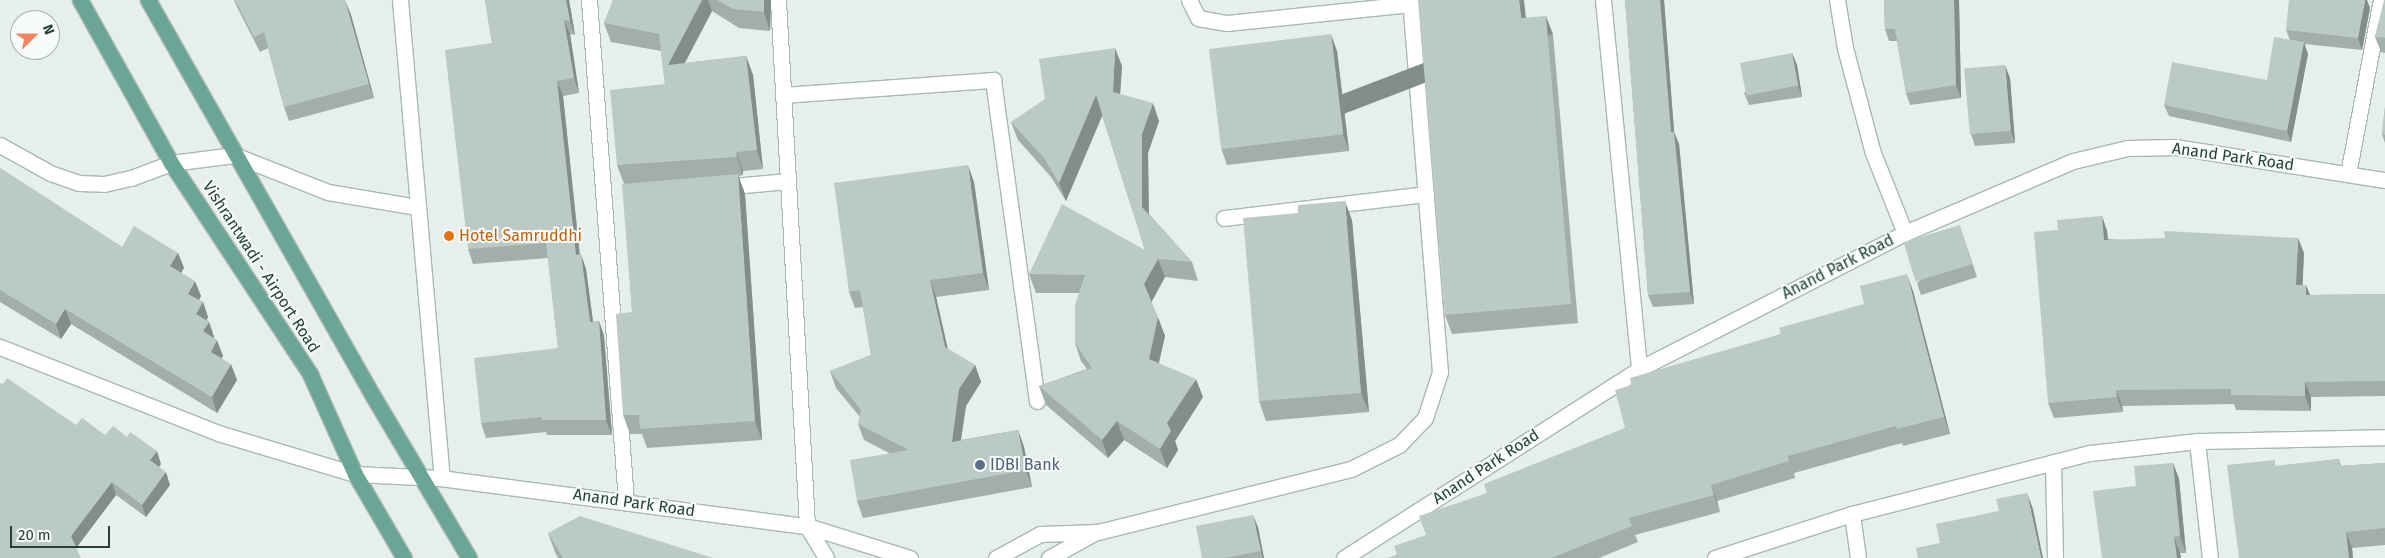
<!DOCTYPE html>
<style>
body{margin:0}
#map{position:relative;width:2385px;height:558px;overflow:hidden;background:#e6efeb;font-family:"Fira Sans",sans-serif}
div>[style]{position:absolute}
.roads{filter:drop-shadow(1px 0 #a8b8b2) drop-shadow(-1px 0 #a8b8b2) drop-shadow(0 1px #a8b8b2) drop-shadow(0 -1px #a8b8b2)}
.minor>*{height:15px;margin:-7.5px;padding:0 7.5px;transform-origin:7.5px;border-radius:7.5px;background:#fff}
.major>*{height:15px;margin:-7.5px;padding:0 7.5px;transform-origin:7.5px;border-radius:7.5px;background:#6aa596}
.wall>*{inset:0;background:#a1aea9}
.shaded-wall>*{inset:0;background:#838d89;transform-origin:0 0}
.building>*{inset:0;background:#bbcac4;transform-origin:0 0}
.dots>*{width:14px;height:14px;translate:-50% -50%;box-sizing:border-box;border:2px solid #f7fbf9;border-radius:50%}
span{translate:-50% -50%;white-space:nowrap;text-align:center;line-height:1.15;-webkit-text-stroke:4px #f7fbf9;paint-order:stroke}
.street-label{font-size:16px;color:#24423a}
.food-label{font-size:16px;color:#c56008}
.left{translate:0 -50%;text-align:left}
.service-label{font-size:16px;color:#4e5e75}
.north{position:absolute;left:10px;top:10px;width:50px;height:50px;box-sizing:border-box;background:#f7fbf9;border:1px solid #a3b1ad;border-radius:50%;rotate:68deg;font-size:14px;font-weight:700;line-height:20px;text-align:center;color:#24423a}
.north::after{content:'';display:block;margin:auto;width:18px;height:22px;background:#f4845f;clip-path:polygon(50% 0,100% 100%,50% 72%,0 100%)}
.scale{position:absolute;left:10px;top:526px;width:100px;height:22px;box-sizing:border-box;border:2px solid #24423a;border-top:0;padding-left:6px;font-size:15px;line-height:18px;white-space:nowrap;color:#24423a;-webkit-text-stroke:4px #f7fbf9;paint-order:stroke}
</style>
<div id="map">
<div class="roads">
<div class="minor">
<i style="left:400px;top:0;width:480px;rotate:85deg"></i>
<i style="left:589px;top:0;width:503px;rotate:85.78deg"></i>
<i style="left:778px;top:0;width:527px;rotate:86.84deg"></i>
<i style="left:807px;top:526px;width:37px;rotate:59deg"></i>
<i style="left:1189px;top:0;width:20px;rotate:63deg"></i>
<i style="left:1198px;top:18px;width:29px;rotate:10deg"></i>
<i style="left:1227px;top:23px;width:185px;rotate:-5.9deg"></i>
<i style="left:1603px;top:0;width:371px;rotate:84.4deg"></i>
<i style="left:1837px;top:0;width:49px;rotate:80.5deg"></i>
<i style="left:1845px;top:48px;width:109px;rotate:75.1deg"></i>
<i style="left:1873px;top:153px;width:86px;rotate:68.2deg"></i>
<i style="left:783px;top:95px;width:211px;rotate:-4.1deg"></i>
<i style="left:993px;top:80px;width:324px;rotate:82.2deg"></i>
<i style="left:0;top:145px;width:57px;rotate:29.2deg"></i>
<i style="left:50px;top:173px;width:31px;rotate:19deg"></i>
<i style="left:79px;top:183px;width:25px;rotate:2deg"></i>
<i style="left:104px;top:184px;width:28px;rotate:-13deg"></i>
<i style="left:131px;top:178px;width:43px;rotate:-20.6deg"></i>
<i style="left:171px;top:163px;width:64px;rotate:-7.2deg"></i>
<i style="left:234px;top:155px;width:101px;rotate:21.5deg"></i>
<i style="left:328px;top:192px;width:90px;rotate:9.6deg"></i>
<i style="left:2348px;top:174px;width:177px;rotate:-79.3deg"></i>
<i style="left:722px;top:187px;width:66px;rotate:-5.2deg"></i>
<i style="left:1224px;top:218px;width:203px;rotate:-6.8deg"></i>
<i style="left:0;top:347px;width:234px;rotate:21.5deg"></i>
<i style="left:218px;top:433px;width:143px;rotate:16.7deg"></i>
<i style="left:355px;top:474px;width:85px;rotate:2.7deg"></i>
<i style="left:440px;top:478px;width:370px;rotate:7.5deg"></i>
<i style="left:807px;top:526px;width:108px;rotate:17.3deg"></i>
<i style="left:2197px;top:441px;width:118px;rotate:83.7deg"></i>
<i style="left:2053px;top:462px;width:96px;rotate:88.8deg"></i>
<i style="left:1852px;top:514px;width:44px;rotate:82.2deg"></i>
<i style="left:996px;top:558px;width:50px;rotate:-28.6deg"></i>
<i style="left:1040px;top:534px;width:58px;rotate:-2deg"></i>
<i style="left:1098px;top:532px;width:261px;rotate:-14deg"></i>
<i style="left:1351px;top:469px;width:54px;rotate:-26.6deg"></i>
<i style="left:1399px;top:445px;width:37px;rotate:-46deg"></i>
<i style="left:1425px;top:418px;width:48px;rotate:-71.9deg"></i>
<i style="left:1440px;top:372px;width:373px;rotate:-94.6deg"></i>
<i style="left:1049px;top:558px;width:54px;rotate:-29deg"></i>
<i style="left:1344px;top:558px;width:350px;rotate:-32.6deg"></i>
<i style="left:1639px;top:369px;width:299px;rotate:-27.1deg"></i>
<i style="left:1905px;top:233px;width:183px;rotate:-23.2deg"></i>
<i style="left:2073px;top:161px;width:56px;rotate:-13.5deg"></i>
<i style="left:2127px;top:148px;width:49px;rotate:-1.2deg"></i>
<i style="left:2176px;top:147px;width:212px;rotate:9deg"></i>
<i style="left:1715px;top:558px;width:144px;rotate:-17.8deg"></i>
<i style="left:1852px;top:514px;width:246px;rotate:-14.4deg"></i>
<i style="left:2090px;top:453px;width:108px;rotate:-6.4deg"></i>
<i style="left:2197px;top:441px;width:188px;rotate:-1.2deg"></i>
</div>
<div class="major">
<i style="left:80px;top:0;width:187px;rotate:60.8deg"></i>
<i style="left:171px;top:163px;width:253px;rotate:56.6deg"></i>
<i style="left:310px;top:374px;width:110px;rotate:65.8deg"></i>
<i style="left:355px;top:474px;width:97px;rotate:59.7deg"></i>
<i style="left:148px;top:0;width:455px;rotate:60.4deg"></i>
<i style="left:373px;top:396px;width:188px;rotate:59.3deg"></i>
</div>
</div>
<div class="wall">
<i style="clip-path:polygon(234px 0,345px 0,351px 15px,374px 98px,289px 121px,284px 107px,268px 48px,260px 52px,238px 9px)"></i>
<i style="clip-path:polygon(485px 0,569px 0,575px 35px,570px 34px,579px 93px,563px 96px,580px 254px,586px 269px,593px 322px,599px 321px,604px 336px,612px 435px,547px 435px,546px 432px,486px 438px,481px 423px,558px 348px,548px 258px,473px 264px,468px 249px,492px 43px)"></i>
<i style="clip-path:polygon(613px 0,771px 0,770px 31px,739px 28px,712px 11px,685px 63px,746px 56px,753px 75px,763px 169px,743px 171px,743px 175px,738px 176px,745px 194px,762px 440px,647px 448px,642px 434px,630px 434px,623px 415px,632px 312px,624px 184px,617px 165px,665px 84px,661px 51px,611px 42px,604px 23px)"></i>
<i style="clip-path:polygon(1625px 0,1664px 0,1674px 132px,1679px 144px,1694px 304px,1653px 307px,1648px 295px)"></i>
<i style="clip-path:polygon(1884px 0,1959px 0,1961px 98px,1910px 105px,1906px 93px,1897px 41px,1889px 41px,1885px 29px)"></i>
<i style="clip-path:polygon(2385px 0,2385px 53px,2381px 52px,2375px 37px)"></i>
<i style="clip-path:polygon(2370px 8px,2362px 50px,2304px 44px,2308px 54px,2291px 142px,2169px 116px,2164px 105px,2267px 80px,2290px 40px,2286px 30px)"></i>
<i style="clip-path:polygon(1526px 17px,1553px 34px,1578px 323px,1452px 334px,1445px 315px)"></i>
<i style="clip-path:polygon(1337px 51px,1349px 151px,1227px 165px,1221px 148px)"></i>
<i style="clip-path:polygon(1792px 53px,1797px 65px,1802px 97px,1749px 105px,1744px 93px)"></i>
<i style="clip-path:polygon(1122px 66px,1120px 94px,1159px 121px,1148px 153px,1149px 214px,1192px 262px,1198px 281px,1165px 277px,1151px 302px,1165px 336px,1159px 363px,1203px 397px,1175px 441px,1178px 450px,1167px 468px,1124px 440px,1108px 458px,1046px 405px,1039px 386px,1087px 369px,1081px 361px,1075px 343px,1079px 293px,1036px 293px,1029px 274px,1145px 250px,1102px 115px,1066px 201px,1051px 177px,1018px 140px,1011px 122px)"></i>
<i style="clip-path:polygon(2010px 78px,2015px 143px,1975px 146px,1971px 134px)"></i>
<i style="clip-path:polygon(2385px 107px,2385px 143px,2382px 134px)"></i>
<i style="clip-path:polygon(0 168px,122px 247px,178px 253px,184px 268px,181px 272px,201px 296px,199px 300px,203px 302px,208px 317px,207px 320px,209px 322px,214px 337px,214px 338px,223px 356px,221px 358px,237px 380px,217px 413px,71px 324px,61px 339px,0 302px)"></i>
<i style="clip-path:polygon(974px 182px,989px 290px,936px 297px,948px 349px,975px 365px,981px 382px,966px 406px,961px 440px,1018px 430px,1024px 447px,1032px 487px,863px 518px,857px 501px,889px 453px,864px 440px,858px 424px,860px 417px,836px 388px,830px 371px,871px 355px,863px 307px,855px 308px,849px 292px)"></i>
<i style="clip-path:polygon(1298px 213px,1352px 220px,1369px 412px,1266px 421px,1259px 401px)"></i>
<i style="clip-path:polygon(2102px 216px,2107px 231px,2108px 239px,2304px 253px,2302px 285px,2306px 285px,2310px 295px,2385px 294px,2385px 396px,2311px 397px,2311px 411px,2236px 410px,2234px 404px,2122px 406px,2123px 412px,2054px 418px,2048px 403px,2058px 230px)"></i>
<i style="clip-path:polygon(1964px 238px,1977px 277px,1921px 295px,1917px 283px)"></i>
<i style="clip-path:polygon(1913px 291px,1950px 434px,1903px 446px,1902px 443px,1794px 473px,1795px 478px,1717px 501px,1720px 512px,1635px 535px,1638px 542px,1599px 558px,1388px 558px,1397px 555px,1487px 493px,1625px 428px,1631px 385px,1781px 334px)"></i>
<i style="clip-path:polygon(76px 425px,105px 435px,161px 464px,159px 467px,170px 485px,146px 517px,116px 495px,77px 547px,0 558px)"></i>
<i style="clip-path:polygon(2339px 459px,2341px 466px,2385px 463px,2385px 545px,2352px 548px,2353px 558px,2239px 558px,2277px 466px)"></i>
<i style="clip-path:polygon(2173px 463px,2179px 479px,2186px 553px,2180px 553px,2181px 558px,2102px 558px,2136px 486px)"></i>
<i style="clip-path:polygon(1258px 527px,1264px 558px,1202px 558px)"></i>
<i style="clip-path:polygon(548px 533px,713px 558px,558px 558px,555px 552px)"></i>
</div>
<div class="shaded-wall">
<i style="clip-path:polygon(566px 0,569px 0,575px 35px,570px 21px)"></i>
<i style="clip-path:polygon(702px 0,708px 0,712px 11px,674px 83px,668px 65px)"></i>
<i style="clip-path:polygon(764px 0,771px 0,770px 31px,764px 12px)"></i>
<i style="clip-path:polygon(1519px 0,1524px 0,1528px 37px,1521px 18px)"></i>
<i style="clip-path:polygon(1660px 0,1664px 0,1675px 144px,1671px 132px)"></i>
<i style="clip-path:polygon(1954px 0,1959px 0,1961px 98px,1956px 85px)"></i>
<i style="clip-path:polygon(2365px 0,2367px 0,2370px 8px,2362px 50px,2358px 38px)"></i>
<i style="clip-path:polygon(345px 1px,351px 15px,374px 98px,369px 84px)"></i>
<i style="left:1546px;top:16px;width:19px;height:289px;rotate:69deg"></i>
<i style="clip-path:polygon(564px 20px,570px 34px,579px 93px,574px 78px)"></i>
<i style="clip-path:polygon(1331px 34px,1337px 51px,1349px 151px,1343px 134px)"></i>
<i style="clip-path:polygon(2304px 42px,2308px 54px,2291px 142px,2287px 131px)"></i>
<i style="clip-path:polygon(1115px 48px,1122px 66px,1119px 111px,1113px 92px)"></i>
<i style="clip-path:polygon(1792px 53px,1797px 65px,1802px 97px,1798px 85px)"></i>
<i style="clip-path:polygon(746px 56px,753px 75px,763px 169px,757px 150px)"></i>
<i style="clip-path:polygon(2005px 65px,2010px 78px,2015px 143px,2011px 131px)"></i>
<i style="clip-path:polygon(557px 81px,563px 96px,581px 269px,576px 255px)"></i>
<i style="clip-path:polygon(1096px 95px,1103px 114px,1066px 201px,1059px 183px)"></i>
<i style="clip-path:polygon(1153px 103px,1159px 121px,1148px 153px,1149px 226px,1142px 207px,1142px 134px)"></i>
<i style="clip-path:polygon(1674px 132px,1679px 144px,1694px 304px,1690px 292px)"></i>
<i style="clip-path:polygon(736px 152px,743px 171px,743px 175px,737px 157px)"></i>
<i style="clip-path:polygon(968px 165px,974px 182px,989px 290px,983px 273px)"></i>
<i style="clip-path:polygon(738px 174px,745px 194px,762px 440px,755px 421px)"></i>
<i style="clip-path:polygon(1345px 201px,1352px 220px,1369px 412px,1361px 393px)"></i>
<i style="clip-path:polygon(2102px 216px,2107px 231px,2109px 255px,2104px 240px)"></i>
<i style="clip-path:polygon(2298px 238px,2304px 253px,2302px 300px,2296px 285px)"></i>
<i style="clip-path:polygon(178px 253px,184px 268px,176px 281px,170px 266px)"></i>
<i style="clip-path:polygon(581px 254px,586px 269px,595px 337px,590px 322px)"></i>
<i style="clip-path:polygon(1158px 259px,1165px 277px,1151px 303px,1144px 284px)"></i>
<i style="clip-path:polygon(1907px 274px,1913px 291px,1950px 434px,1944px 417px)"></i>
<i style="clip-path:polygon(930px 280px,936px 297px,951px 364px,945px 347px)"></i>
<i style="clip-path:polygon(195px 281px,201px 296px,194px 309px,188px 294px)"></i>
<i style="clip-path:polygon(2306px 285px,2312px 300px,2306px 295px)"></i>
<i style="clip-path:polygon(203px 302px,208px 317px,201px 329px,196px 314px)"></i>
<i style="clip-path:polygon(65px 309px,71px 324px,61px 339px,56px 324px)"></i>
<i style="clip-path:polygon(1158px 317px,1165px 336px,1155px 378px,1149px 359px)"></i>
<i style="clip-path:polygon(599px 321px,604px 336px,612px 435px,606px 420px)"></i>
<i style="clip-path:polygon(209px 322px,214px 337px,208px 347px,203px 331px)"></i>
<i style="clip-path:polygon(217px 340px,223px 356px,216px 367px,211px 352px)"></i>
<i style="clip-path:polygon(231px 364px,237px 380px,217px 413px,212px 397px)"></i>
<i style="clip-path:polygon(975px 365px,981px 382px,966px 406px,958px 459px,952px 442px,959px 389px)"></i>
<i style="clip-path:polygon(1196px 379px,1203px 397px,1175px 441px,1178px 450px,1167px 468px,1160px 449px,1167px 423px)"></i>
<i style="clip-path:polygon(2305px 382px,2311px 397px,2311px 411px,2305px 396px)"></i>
<i style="clip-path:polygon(2116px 390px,2122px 406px,2123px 412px,2117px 397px)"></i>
<i style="clip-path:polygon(1117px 421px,1124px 440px,1108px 458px,1102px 440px)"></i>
<i style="clip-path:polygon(1018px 430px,1024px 447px,1032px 487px,1026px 470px)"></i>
<i style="clip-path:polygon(157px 451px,161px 464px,154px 473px,150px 460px)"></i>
<i style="clip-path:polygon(2173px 463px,2179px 479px,2186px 553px,2180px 536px)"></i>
<i style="clip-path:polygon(166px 472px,170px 485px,146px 517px,142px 505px)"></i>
<i style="clip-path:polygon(112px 482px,116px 495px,76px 548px,71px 536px)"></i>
<i style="clip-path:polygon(1711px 485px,1717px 501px,1720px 512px,1714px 495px)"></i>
<i style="clip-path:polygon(2027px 493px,2033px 509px,2043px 558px,2041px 558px)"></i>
<i style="clip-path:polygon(1253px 515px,1258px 527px,1264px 558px,1263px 558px,1261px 551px)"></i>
<i style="clip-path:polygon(2346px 532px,2352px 548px,2353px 558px,2349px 558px)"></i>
<i style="clip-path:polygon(2174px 537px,2180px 553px,2181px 558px,2177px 558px)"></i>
</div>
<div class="building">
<i style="clip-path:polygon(235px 0,345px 0,369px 84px,284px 107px,264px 32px,254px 37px)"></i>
<i style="clip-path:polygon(485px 0,566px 0,570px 21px,564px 20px,574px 78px,557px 81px,576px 255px,581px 254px,590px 322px,599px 321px,606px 420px,542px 420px,542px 417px,481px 423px,474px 358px,558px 348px,546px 243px,468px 249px,445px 50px,492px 43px)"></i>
<i style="clip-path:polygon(613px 0,702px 0,668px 65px,746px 56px,757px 150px,736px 152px,737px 157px,617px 165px,610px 90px,665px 84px,659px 34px,604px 23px)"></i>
<i style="clip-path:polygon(717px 0,764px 0,764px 12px,733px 9px)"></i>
<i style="clip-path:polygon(1418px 0,1519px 0,1521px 18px,1546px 16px,1571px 304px,1445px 315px)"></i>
<i style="clip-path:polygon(1625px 0,1660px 0,1671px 132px,1674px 132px,1690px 292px,1648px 295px)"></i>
<i style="clip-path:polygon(1884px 0,1954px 0,1956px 85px,1906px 93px,1895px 29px,1885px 29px)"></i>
<i style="clip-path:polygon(2289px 0,2365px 0,2358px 38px,2286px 30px)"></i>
<i style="clip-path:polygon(2384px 0,2385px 0,2385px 38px,2375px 37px)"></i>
<i style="left:1331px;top:34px;width:101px;height:123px;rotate:83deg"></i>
<i style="clip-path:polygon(2274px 37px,2304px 42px,2287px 131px,2164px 105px,2172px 62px,2267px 80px)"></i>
<i style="clip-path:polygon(1115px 48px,1113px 92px,1153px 103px,1142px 134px,1142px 207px,1192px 262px,1158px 259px,1144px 284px,1158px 317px,1149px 359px,1196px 379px,1167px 423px,1171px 431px,1160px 449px,1117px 421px,1102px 440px,1039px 386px,1092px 368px,1075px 343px,1075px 305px,1085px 275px,1029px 274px,1062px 204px,1145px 250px,1096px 95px,1059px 183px,1044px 158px,1011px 122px,1045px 99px,1039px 59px)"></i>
<i style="left:1792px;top:53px;width:33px;height:53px;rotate:79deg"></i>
<i style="left:2005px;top:65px;width:66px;height:41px;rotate:85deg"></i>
<i style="clip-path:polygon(2385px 107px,2385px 135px,2382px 134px)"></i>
<i style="clip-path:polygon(968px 165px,983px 273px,930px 280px,945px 347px,975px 365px,959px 389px,952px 442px,1018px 430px,1026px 470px,857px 501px,850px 460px,909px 450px,858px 424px,861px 410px,830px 371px,871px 355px,860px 290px,849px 292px,834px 183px)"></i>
<i style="clip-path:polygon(0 168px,122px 247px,134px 226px,178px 253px,170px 266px,195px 281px,188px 294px,203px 302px,196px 314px,209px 322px,203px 331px,217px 340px,211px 352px,231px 364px,212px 397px,65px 309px,56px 324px,0 290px)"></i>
<i style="clip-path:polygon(738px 174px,755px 421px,640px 429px,639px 415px,623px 415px,616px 314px,632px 312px,622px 184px)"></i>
<i style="clip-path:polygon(1345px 201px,1361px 393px,1259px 401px,1243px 218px,1298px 213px,1298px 205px)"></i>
<i style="clip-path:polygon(2102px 216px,2104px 240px,2165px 238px,2164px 231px,2298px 238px,2296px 285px,2306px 285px,2306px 295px,2385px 294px,2385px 381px,2305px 382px,2305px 396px,2231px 395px,2231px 389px,2116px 390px,2117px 397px,2048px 403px,2034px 232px,2058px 230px,2057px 220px)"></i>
<i style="left:1960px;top:225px;width:41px;height:59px;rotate:73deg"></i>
<i style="clip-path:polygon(1907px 274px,1944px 417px,1897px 429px,1896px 426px,1788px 456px,1789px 461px,1711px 485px,1714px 495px,1629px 518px,1632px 526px,1551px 558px,1388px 558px,1397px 555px,1394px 546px,1426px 535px,1419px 516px,1487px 493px,1484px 484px,1625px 428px,1615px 390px,1631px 385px,1630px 378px,1781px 334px,1779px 328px,1864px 304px,1860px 286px)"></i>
<i style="clip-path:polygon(7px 378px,76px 425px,82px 418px,105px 435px,113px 426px,127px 437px,130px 432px,157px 451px,150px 460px,166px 472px,142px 505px,112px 482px,71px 536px,81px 558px,0 558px,0 383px,3px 384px)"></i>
<i style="clip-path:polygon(2339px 459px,2340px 466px,2385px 463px,2385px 528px,2346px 532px,2349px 558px,2239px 558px,2227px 465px,2275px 460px,2275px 466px)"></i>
<i style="clip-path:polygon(2173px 463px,2180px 536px,2174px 537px,2177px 558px,2102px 558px,2093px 491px,2136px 486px,2134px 466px)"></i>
<i style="clip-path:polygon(2027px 493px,2041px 558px,1918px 558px,1916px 548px,1940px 543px,1936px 524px,1999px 511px,1996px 499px)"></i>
<i style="clip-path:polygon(1253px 515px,1261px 551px,1225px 558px,1202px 558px,1196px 526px)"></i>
<i style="clip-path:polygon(580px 516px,713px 558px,563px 558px,548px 533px)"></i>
</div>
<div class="dots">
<i style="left:449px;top:236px;background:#e8710a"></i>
<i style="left:980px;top:465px;background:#5c6f8a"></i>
</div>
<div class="street-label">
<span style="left:2233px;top:157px;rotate:8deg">Anand Park Road</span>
<span style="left:261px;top:267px;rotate:57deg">Vishrantwadi - Airport Road</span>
<span style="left:1838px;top:267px;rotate:-27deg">Anand Park Road</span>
<span style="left:1486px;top:467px;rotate:-33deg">Anand Park Road</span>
<span style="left:634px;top:503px;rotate:8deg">Anand Park Road</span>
</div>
<div class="food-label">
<span class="left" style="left:459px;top:236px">Hotel Samruddhi</span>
</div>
<div class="service-label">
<span class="left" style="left:990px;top:465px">IDBI Bank</span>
</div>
<div class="north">N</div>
<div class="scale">20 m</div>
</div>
